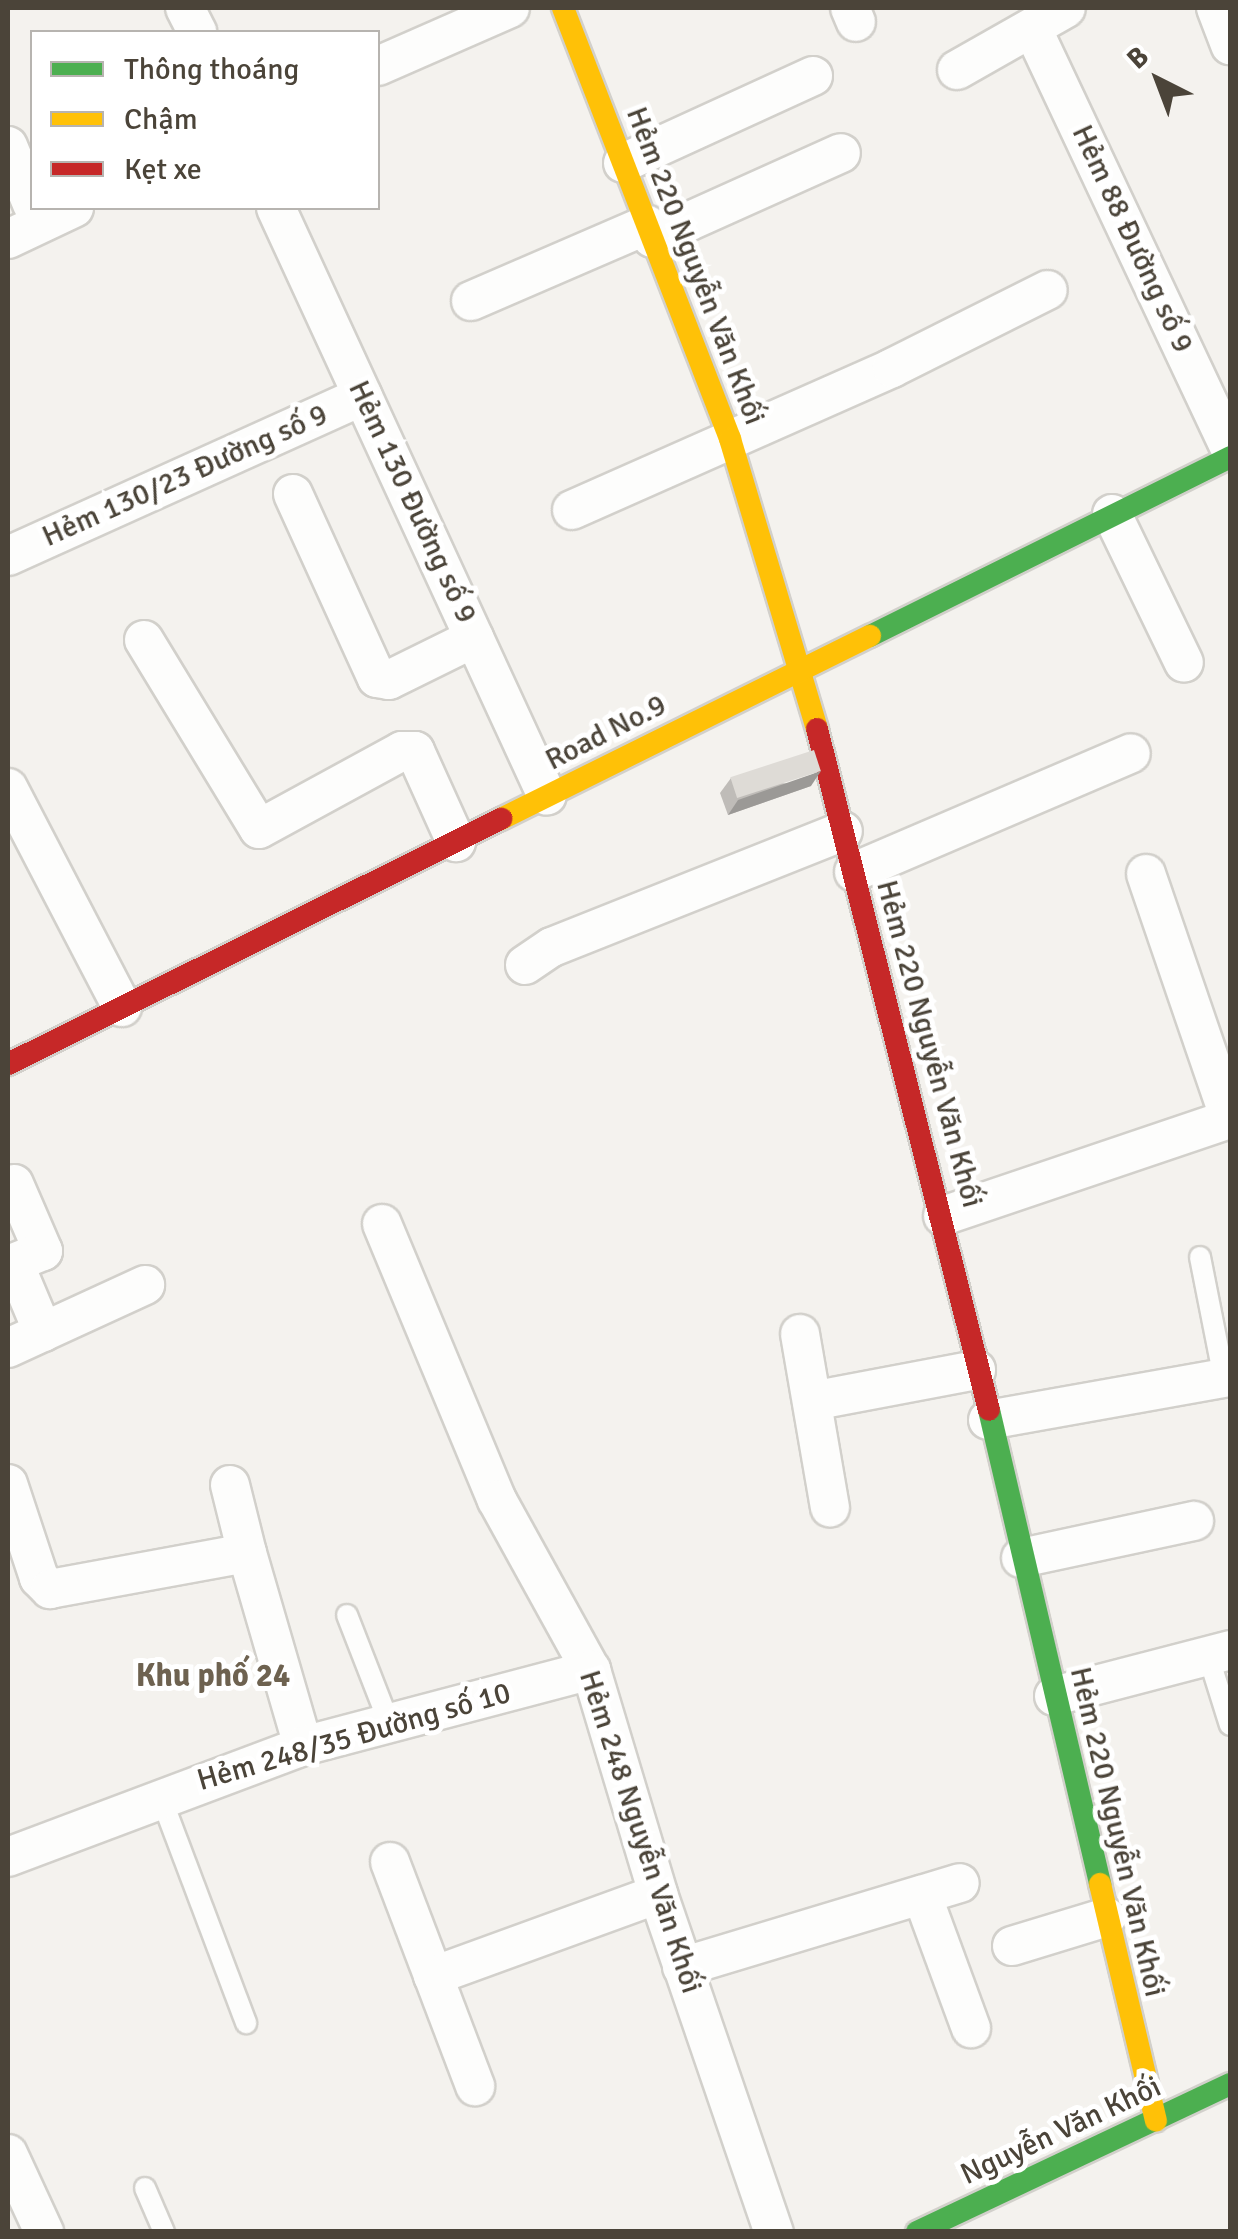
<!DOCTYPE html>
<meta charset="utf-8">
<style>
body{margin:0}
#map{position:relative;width:1238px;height:2239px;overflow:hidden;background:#f4f2ee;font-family:Signika,sans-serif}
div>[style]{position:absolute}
.roads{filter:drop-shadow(2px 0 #d2d0cb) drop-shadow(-2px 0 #d2d0cb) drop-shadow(0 2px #d2d0cb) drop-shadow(0 -2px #d2d0cb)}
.lane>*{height:20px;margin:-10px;padding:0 10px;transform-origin:10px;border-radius:10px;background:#fdfdfc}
.street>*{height:38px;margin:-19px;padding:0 19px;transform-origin:19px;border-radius:19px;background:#fdfdfc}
.fast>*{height:22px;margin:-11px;padding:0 11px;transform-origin:11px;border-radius:11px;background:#4caf50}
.slow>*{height:22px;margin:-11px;padding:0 11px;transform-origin:11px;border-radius:11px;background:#ffc107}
.jam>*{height:22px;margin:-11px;padding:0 11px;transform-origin:11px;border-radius:11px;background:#c62828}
.wall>*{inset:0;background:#bfbcb8}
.shaded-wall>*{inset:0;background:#9b9996}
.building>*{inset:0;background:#dedbd6;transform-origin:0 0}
span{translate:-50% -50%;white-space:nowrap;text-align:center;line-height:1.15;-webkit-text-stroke:10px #fff;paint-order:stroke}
.street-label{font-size:30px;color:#4b4439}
.neighbourhood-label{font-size:32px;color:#6e6250;font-weight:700}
.frame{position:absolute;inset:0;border:10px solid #4b4439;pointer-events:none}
.legend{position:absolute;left:30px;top:30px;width:350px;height:180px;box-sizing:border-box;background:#fff;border:2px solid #b7b4b0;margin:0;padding:12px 18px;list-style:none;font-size:30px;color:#4b4439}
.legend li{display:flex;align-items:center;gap:20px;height:50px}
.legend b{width:50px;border:2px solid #b7b4b0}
.north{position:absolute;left:1108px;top:30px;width:100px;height:100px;-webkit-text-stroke:8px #fff;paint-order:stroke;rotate:318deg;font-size:28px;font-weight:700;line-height:40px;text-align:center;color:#4b4439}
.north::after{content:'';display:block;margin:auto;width:35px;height:45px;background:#4b4439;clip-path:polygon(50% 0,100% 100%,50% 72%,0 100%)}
</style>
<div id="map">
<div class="roads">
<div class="lane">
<i style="left:1200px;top:1257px;width:123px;rotate:78.8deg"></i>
<i style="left:347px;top:1615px;width:116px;rotate:68.7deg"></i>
<i style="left:1208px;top:1655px;width:73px;rotate:72.6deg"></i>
<i style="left:160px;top:1795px;width:244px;rotate:69.3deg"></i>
<i style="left:145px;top:2188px;width:48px;rotate:66.6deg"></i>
</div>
<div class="street">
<i style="left:185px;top:8px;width:27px;rotate:63deg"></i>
<i style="left:850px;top:8px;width:15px;rotate:67deg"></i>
<i style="left:1216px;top:8px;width:40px;rotate:69deg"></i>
<i style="left:1033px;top:30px;width:462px;rotate:64.8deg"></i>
<i style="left:378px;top:66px;width:144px;rotate:-23.7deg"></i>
<i style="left:957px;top:70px;width:125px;rotate:-29.6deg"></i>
<i style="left:8px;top:146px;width:63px;rotate:67.5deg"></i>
<i style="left:623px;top:163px;width:209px;rotate:-24.6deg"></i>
<i style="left:276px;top:208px;width:647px;rotate:65.26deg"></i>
<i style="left:652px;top:238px;width:207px;rotate:-24.2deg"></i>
<i style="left:8px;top:239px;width:73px;rotate:-25.2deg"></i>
<i style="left:471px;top:301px;width:192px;rotate:-23.4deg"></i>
<i style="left:293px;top:494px;width:202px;rotate:65.5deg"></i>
<i style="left:377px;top:678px;width:12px;rotate:9deg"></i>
<i style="left:389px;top:680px;width:95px;rotate:-26.3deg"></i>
<i style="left:572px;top:510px;width:350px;rotate:-23.9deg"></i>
<i style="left:892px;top:368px;width:174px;rotate:-26.6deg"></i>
<i style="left:1112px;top:514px;width:165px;rotate:64.2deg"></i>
<i style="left:8px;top:556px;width:389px;rotate:-24.3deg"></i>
<i style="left:144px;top:640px;width:221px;rotate:58.7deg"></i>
<i style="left:259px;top:829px;width:163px;rotate:-28.6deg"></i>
<i style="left:402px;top:751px;width:13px"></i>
<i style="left:415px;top:751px;width:100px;rotate:65.7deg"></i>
<i style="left:8px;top:788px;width:247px;rotate:62.5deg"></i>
<i style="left:854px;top:872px;width:301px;rotate:-23.2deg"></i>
<i style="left:1146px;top:874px;width:260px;rotate:71.1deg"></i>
<i style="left:525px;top:965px;width:32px;rotate:-34deg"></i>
<i style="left:552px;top:947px;width:313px;rotate:-21.7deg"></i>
<i style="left:14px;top:1184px;width:73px;rotate:66.6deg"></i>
<i style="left:43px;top:1251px;width:31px;rotate:158deg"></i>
<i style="left:14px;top:1263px;width:75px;rotate:67.2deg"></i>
<i style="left:943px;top:1216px;width:303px;rotate:-18.7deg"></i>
<i style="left:382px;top:1224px;width:299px;rotate:67.4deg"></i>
<i style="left:497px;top:1500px;width:194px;rotate:61.1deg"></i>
<i style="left:591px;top:1670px;width:234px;rotate:73.3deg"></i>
<i style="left:658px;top:1894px;width:357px;rotate:71.1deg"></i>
<i style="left:800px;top:1334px;width:176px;rotate:80.2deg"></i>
<i style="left:8px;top:1348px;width:151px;rotate:-24.7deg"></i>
<i style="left:812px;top:1401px;width:167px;rotate:-10.7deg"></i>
<i style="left:988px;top:1420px;width:246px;rotate:-10.1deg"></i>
<i style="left:8px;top:1484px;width:99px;rotate:71.7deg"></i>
<i style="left:39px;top:1578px;width:16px;rotate:45deg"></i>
<i style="left:50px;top:1589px;width:200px;rotate:-10.4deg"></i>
<i style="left:247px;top:1553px;width:201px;rotate:73.8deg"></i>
<i style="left:230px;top:1485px;width:70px;rotate:76deg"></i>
<i style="left:1021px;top:1558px;width:177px;rotate:-12.1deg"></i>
<i style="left:1054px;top:1696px;width:182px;rotate:-14.6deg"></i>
<i style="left:8px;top:1857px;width:315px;rotate:-20.6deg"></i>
<i style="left:303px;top:1746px;width:298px;rotate:-14.8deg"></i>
<i style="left:390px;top:1862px;width:240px;rotate:69.2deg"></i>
<i style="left:922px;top:1895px;width:142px;rotate:69.8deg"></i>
<i style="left:1012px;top:1946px;width:99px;rotate:-17deg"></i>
<i style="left:682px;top:1967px;width:290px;rotate:-16.8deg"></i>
<i style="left:433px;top:1976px;width:239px;rotate:-20deg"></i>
<i style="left:8px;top:2154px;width:86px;rotate:65.2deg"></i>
</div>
<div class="fast">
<i style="left:870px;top:636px;width:402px;rotate:-26.4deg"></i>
<i style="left:989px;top:1410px;width:487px;rotate:76.8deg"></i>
<i style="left:917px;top:2232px;width:346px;rotate:-25.3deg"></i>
</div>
<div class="slow">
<i style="left:563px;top:8px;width:462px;rotate:68.8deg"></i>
<i style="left:730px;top:439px;width:303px;rotate:73.3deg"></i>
<i style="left:501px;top:819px;width:412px;rotate:-26.4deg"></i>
<i style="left:1100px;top:1884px;width:243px;rotate:76.7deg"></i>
</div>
<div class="jam">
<i style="left:817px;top:729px;width:702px;rotate:75.83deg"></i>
<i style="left:8px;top:1064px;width:551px;rotate:-26.43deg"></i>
</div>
</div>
<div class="wall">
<i style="clip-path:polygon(731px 778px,811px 786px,728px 815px,720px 793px)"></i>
</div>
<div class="shaded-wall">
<i style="clip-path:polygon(821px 771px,811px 786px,728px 815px,738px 800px)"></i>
</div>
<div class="building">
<i style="left:814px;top:750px;width:22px;height:88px;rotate:72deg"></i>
</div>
<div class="street-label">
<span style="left:1132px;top:239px;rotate:65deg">Hẻm 88 Đường số 9</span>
<span style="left:695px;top:266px;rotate:69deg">Hẻm 220 Nguyễn Văn Khối</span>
<span style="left:185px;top:476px;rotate:-24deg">Hẻm 130/23 Đường số 9</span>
<span style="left:412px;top:502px;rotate:65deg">Hẻm 130 Đường số 9</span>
<span style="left:606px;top:733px;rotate:-27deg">Road No.9</span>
<span style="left:929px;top:1044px;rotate:75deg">Hẻm 220 Nguyễn Văn Khối</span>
<span style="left:354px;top:1737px;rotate:-16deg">Hẻm 248/35 Đường số 10</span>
<span style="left:640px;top:1832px;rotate:72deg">Hẻm 248 Nguyễn Văn Khối</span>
<span style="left:1117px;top:1832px;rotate:77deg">Hẻm 220 Nguyễn Văn Khối</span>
<span style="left:1061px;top:2131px;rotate:-25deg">Nguyễn Văn Khối</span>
</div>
<div class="neighbourhood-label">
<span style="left:213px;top:1676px">Khu phố 24</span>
</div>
<div class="frame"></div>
<ul class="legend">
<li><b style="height:12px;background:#4caf50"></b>Thông thoáng</li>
<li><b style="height:12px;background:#ffc107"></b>Chậm</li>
<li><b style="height:12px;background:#c62828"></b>Kẹt xe</li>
</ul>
<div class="north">B</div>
</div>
